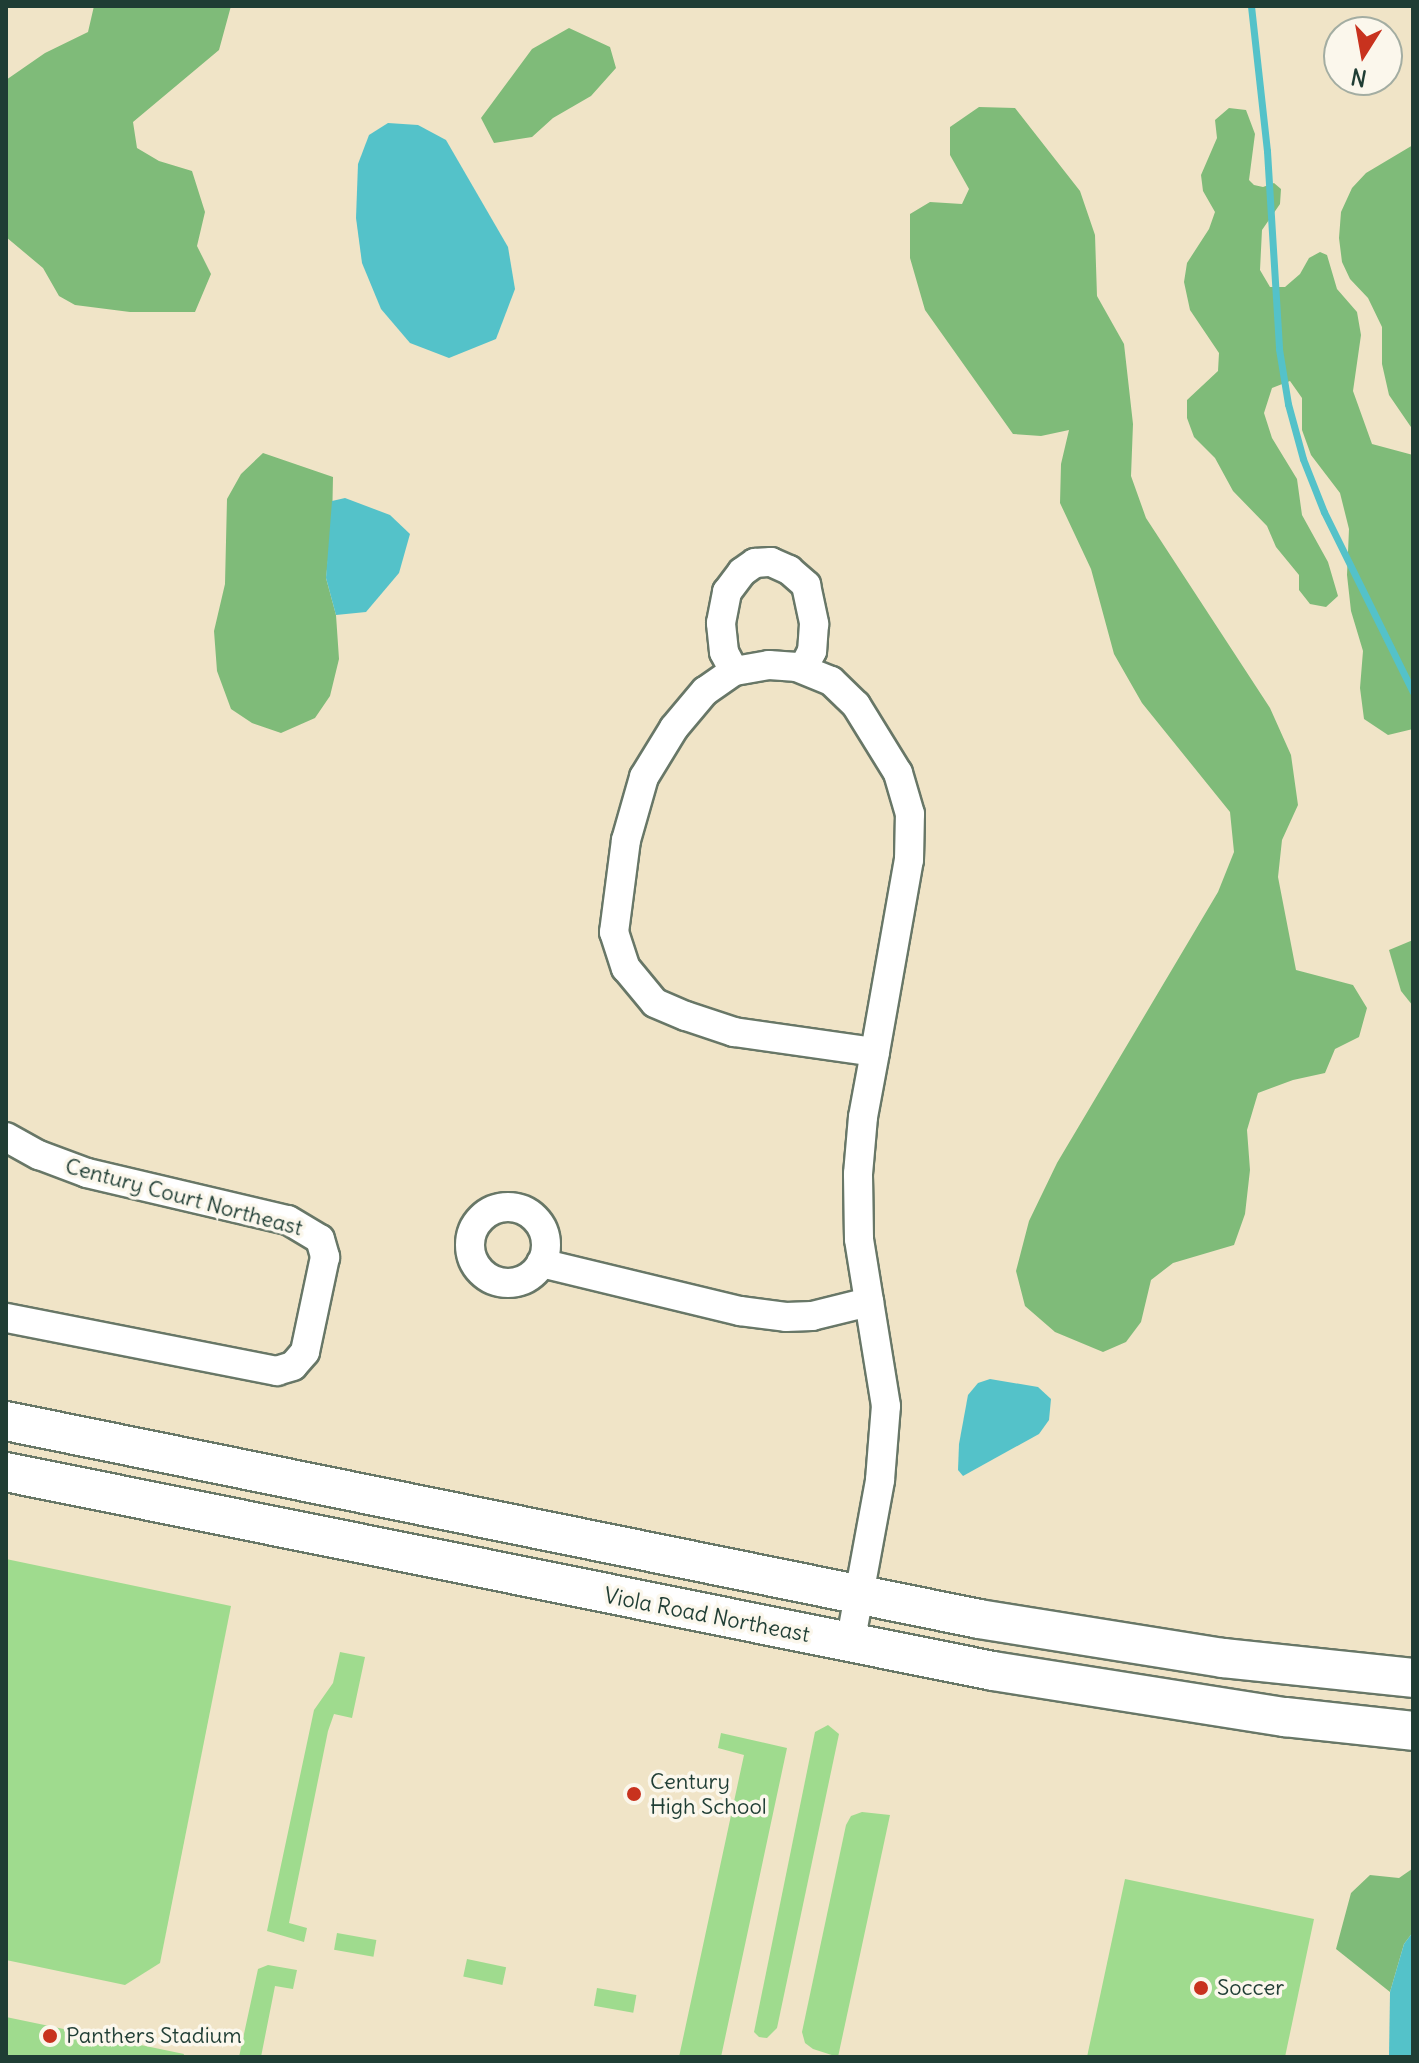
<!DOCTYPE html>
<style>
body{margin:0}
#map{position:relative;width:1419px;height:2063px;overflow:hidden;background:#f0e4c7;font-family:Delius,sans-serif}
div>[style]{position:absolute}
.green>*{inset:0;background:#9fdb8e;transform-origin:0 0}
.forest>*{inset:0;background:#7fbb79}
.water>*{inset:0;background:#54c2c9}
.stream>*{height:7px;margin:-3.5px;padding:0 3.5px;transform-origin:3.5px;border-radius:3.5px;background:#54c2c9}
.roads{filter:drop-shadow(2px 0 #687767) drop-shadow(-2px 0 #687767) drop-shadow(0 2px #687767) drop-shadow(0 -2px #687767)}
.minor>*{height:28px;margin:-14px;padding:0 14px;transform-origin:14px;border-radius:14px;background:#fff}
.minor>.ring{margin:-14px;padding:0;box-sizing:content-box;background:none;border:28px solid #fff;border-radius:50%}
.secondary>*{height:38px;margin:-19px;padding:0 19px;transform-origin:19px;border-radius:19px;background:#fff}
.dots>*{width:22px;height:22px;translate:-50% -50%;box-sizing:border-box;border:4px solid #fbf7ec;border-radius:50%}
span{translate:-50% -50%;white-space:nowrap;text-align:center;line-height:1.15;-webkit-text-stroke:7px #fbf7ec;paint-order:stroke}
.street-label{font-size:22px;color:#1f3d34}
.poi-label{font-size:22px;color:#1f3d34}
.left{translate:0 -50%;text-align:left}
.frame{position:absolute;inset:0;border:8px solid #1f3d34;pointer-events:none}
.north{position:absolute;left:1323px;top:16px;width:80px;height:80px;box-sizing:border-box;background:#fbf7ec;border:2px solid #a3ada2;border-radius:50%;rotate:191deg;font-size:22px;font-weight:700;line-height:32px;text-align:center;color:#1f3d34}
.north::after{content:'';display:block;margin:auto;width:28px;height:36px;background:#c8321e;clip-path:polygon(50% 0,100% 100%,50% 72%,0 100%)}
</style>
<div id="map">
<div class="green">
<i style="clip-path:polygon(6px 1559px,231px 1606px,160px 1963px,125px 1985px,6px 1960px)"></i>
<i style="clip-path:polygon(340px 1652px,365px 1657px,352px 1718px,334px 1714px,328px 1731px,289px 1923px,307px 1928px,304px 1942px,267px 1931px,314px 1710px,333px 1683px)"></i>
<i style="clip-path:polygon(828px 1725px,839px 1734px,777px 2028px,767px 2038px,759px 2037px,754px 2032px,815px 1732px)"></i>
<i style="clip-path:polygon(721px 1733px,787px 1748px,721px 2057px,679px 2057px,744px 1755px,718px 1748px)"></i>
<i style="clip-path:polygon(862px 1812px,890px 1815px,838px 2057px,813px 2049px,805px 2043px,802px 2032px,846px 1825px,851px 1816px)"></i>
<i style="clip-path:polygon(1125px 1879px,1314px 1919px,1285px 2057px,1087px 2057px)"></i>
<i style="left:337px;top:1933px;width:40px;height:17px;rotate:10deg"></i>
<i style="left:467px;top:1959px;width:40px;height:18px;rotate:12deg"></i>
<i style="clip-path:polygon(268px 1965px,297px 1970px,293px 1989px,275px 1986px,261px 2057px,239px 2057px,258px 1969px)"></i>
<i style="left:597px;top:1988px;width:40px;height:18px;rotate:10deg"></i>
<i style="clip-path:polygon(6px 2017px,184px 2054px,183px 2057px,6px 2057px)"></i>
</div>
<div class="forest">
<i style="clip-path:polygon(94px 6px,231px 6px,219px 50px,133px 122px,137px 148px,159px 161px,192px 171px,205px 212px,197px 246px,211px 274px,195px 312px,130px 312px,75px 305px,59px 296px,43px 268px,6px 237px,6px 80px,45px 53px,88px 32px)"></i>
<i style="clip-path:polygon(569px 28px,610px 47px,616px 68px,591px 96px,553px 118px,532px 137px,494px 143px,481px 118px,532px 49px)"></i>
<i style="clip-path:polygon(979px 107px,1015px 108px,1080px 191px,1095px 235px,1097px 296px,1124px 344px,1133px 424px,1131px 476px,1146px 518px,1270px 708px,1291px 755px,1298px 805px,1282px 840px,1278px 877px,1296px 970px,1353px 985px,1367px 1008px,1359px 1037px,1335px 1049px,1325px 1073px,1293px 1080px,1258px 1093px,1247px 1130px,1250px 1170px,1245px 1214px,1234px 1245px,1173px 1263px,1151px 1280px,1141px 1322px,1126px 1342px,1103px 1352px,1055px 1332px,1025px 1306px,1016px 1271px,1029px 1221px,1057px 1163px,1218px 892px,1234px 852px,1230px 812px,1142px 703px,1114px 654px,1091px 569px,1060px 503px,1061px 464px,1069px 430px,1041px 436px,1013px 434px,925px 310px,910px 258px,910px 214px,930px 202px,962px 204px,969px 189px,950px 155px,950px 127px)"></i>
<i style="clip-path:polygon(1229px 108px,1246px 110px,1255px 134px,1249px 180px,1254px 185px,1263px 187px,1274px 183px,1281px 189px,1280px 204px,1262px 230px,1260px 270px,1270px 287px,1285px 287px,1300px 274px,1309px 258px,1320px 252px,1327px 255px,1337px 289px,1357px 312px,1361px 335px,1353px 391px,1372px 444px,1413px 455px,1413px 729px,1388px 735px,1364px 719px,1360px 688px,1363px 651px,1351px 611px,1347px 575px,1349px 529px,1340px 493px,1311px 455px,1302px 430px,1302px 398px,1290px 381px,1272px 388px,1264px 413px,1272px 438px,1297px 479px,1302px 515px,1328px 562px,1338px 596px,1326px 607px,1310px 604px,1299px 590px,1299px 575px,1276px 547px,1267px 526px,1233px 491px,1215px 458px,1194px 437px,1187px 418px,1187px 400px,1218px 371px,1219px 353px,1190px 310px,1184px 282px,1187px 263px,1209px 229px,1215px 212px,1203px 191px,1201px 175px,1217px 138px,1215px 120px)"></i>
<i style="clip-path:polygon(1413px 145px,1413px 430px,1389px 395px,1382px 364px,1382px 327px,1368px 298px,1350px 279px,1342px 262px,1339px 238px,1341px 212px,1352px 188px,1366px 173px)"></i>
<i style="clip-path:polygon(263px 453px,333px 477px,332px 525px,326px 578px,336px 615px,339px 659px,330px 696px,315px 718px,281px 733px,252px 723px,231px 709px,217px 671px,214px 631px,225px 584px,227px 499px,241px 474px)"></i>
<i style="clip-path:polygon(1413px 940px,1413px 1006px,1401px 991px,1389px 950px)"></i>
<i style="clip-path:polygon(1413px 1863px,1413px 1932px,1404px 1944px,1390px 1992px,1336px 1949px,1351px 1893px,1370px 1875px,1399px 1878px,1412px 1869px)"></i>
</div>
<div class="water">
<i style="clip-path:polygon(388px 123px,418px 125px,446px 140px,508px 247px,515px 289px,496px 339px,449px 358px,410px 343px,381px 309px,362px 263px,356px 218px,358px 164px,369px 135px)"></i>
<i style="clip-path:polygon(345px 498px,390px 515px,410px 534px,399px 573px,366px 612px,336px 615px,326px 578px,332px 501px)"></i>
<i style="clip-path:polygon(990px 1379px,1038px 1387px,1051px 1399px,1049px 1420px,1039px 1434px,963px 1476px,958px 1470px,959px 1444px,968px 1395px,978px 1383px)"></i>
<i style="clip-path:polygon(1413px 1932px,1413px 2057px,1389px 2057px,1390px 1992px,1404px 1944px)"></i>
</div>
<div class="stream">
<i style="left:1251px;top:6px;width:146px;rotate:83.7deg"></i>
<i style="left:1267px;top:151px;width:198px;rotate:86.5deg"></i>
<i style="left:1279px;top:349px;width:56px;rotate:80.7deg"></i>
<i style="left:1288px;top:404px;width:57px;rotate:74.7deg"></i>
<i style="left:1303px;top:459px;width:57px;rotate:68.4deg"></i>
<i style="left:1324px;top:512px;width:201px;rotate:63.7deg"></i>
</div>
<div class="roads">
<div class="minor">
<i style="left:734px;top:671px;width:21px;rotate:-118deg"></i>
<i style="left:724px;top:652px;width:29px;rotate:-96deg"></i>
<i style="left:721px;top:623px;width:32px;rotate:-79deg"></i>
<i style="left:727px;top:592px;width:25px;rotate:-53deg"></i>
<i style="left:742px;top:572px;width:16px;rotate:-35deg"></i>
<i style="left:755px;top:563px;width:16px;rotate:-4deg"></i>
<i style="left:771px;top:562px;width:20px;rotate:24deg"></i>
<i style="left:789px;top:570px;width:23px;rotate:41deg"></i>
<i style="left:806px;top:585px;width:40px;rotate:78deg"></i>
<i style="left:814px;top:624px;width:27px;rotate:94deg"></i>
<i style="left:812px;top:651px;width:20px;rotate:117deg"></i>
<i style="left:6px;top:1137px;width:38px;rotate:29deg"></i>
<i style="left:39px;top:1155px;width:51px;rotate:20.6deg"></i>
<i style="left:87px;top:1173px;width:206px;rotate:13.2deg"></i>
<i style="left:288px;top:1220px;width:37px;rotate:31deg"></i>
<i style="left:320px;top:1239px;width:19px;rotate:74deg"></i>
<i style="left:325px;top:1257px;width:97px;rotate:101.9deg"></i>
<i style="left:305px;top:1352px;width:18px;rotate:131deg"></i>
<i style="left:293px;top:1366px;width:17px;rotate:163deg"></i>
<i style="left:277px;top:1371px;width:276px;rotate:-168.9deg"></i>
<i class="ring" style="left:470px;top:1207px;width:48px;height:48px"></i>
<i style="left:541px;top:1263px;width:205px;rotate:13.6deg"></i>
<i style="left:740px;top:1311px;width:46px;rotate:7.4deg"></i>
<i style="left:786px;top:1317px;width:26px;rotate:-2deg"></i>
<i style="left:812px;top:1316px;width:59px;rotate:-13.8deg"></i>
<i style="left:850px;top:1644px;width:167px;rotate:-79.6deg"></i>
<i style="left:880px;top:1480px;width:74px;rotate:-85.4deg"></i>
<i style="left:886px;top:1406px;width:169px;rotate:-99.2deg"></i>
<i style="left:859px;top:1239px;width:65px;rotate:-90.9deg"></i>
<i style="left:858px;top:1174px;width:57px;rotate:-85deg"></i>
<i style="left:863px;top:1117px;width:66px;rotate:-79.5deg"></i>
<i style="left:875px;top:1052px;width:195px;rotate:-80deg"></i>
<i style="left:909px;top:860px;width:46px;rotate:-88.8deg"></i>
<i style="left:910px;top:814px;width:43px;rotate:-106.3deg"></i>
<i style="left:898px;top:773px;width:80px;rotate:-121.7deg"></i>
<i style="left:856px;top:705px;width:35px;rotate:-136deg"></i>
<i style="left:831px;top:681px;width:37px;rotate:-158deg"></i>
<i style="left:797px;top:667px;width:28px;rotate:-176deg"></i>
<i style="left:769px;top:665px;width:36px;rotate:170deg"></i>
<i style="left:734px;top:671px;width:35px;rotate:145deg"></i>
<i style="left:705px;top:691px;width:48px;rotate:130deg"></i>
<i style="left:674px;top:728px;width:57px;rotate:121.5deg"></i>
<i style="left:644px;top:777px;width:66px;rotate:105.9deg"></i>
<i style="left:626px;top:840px;width:93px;rotate:97.4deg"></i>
<i style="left:614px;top:932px;width:38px;rotate:72deg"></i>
<i style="left:626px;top:968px;width:45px;rotate:50.4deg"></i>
<i style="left:655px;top:1003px;width:34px;rotate:23deg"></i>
<i style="left:686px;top:1016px;width:51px;rotate:18.4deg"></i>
<i style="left:734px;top:1032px;width:142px;rotate:8.1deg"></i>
</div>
<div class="secondary">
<i style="left:6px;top:1421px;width:993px;rotate:11.5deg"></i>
<i style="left:979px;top:1619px;width:247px;rotate:9.1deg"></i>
<i style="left:1223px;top:1658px;width:191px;rotate:6deg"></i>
<i style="left:6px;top:1472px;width:1007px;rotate:11.4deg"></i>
<i style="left:993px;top:1671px;width:296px;rotate:9deg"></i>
<i style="left:1285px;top:1717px;width:129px;rotate:6.2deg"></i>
</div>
</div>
<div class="dots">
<i style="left:634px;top:1794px;background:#c8321e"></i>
<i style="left:1201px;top:1988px;background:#c8321e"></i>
<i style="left:50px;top:2036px;background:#c8321e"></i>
</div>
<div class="street-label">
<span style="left:184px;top:1197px;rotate:15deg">Century Court Northeast</span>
<span style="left:707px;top:1615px;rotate:11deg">Viola Road Northeast</span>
</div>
<div class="poi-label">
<span class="left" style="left:650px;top:1794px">Century<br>High School</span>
<span class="left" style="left:1217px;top:1988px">Soccer</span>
<span class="left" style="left:66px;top:2036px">Panthers Stadium</span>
</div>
<div class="frame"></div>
<div class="north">N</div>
</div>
